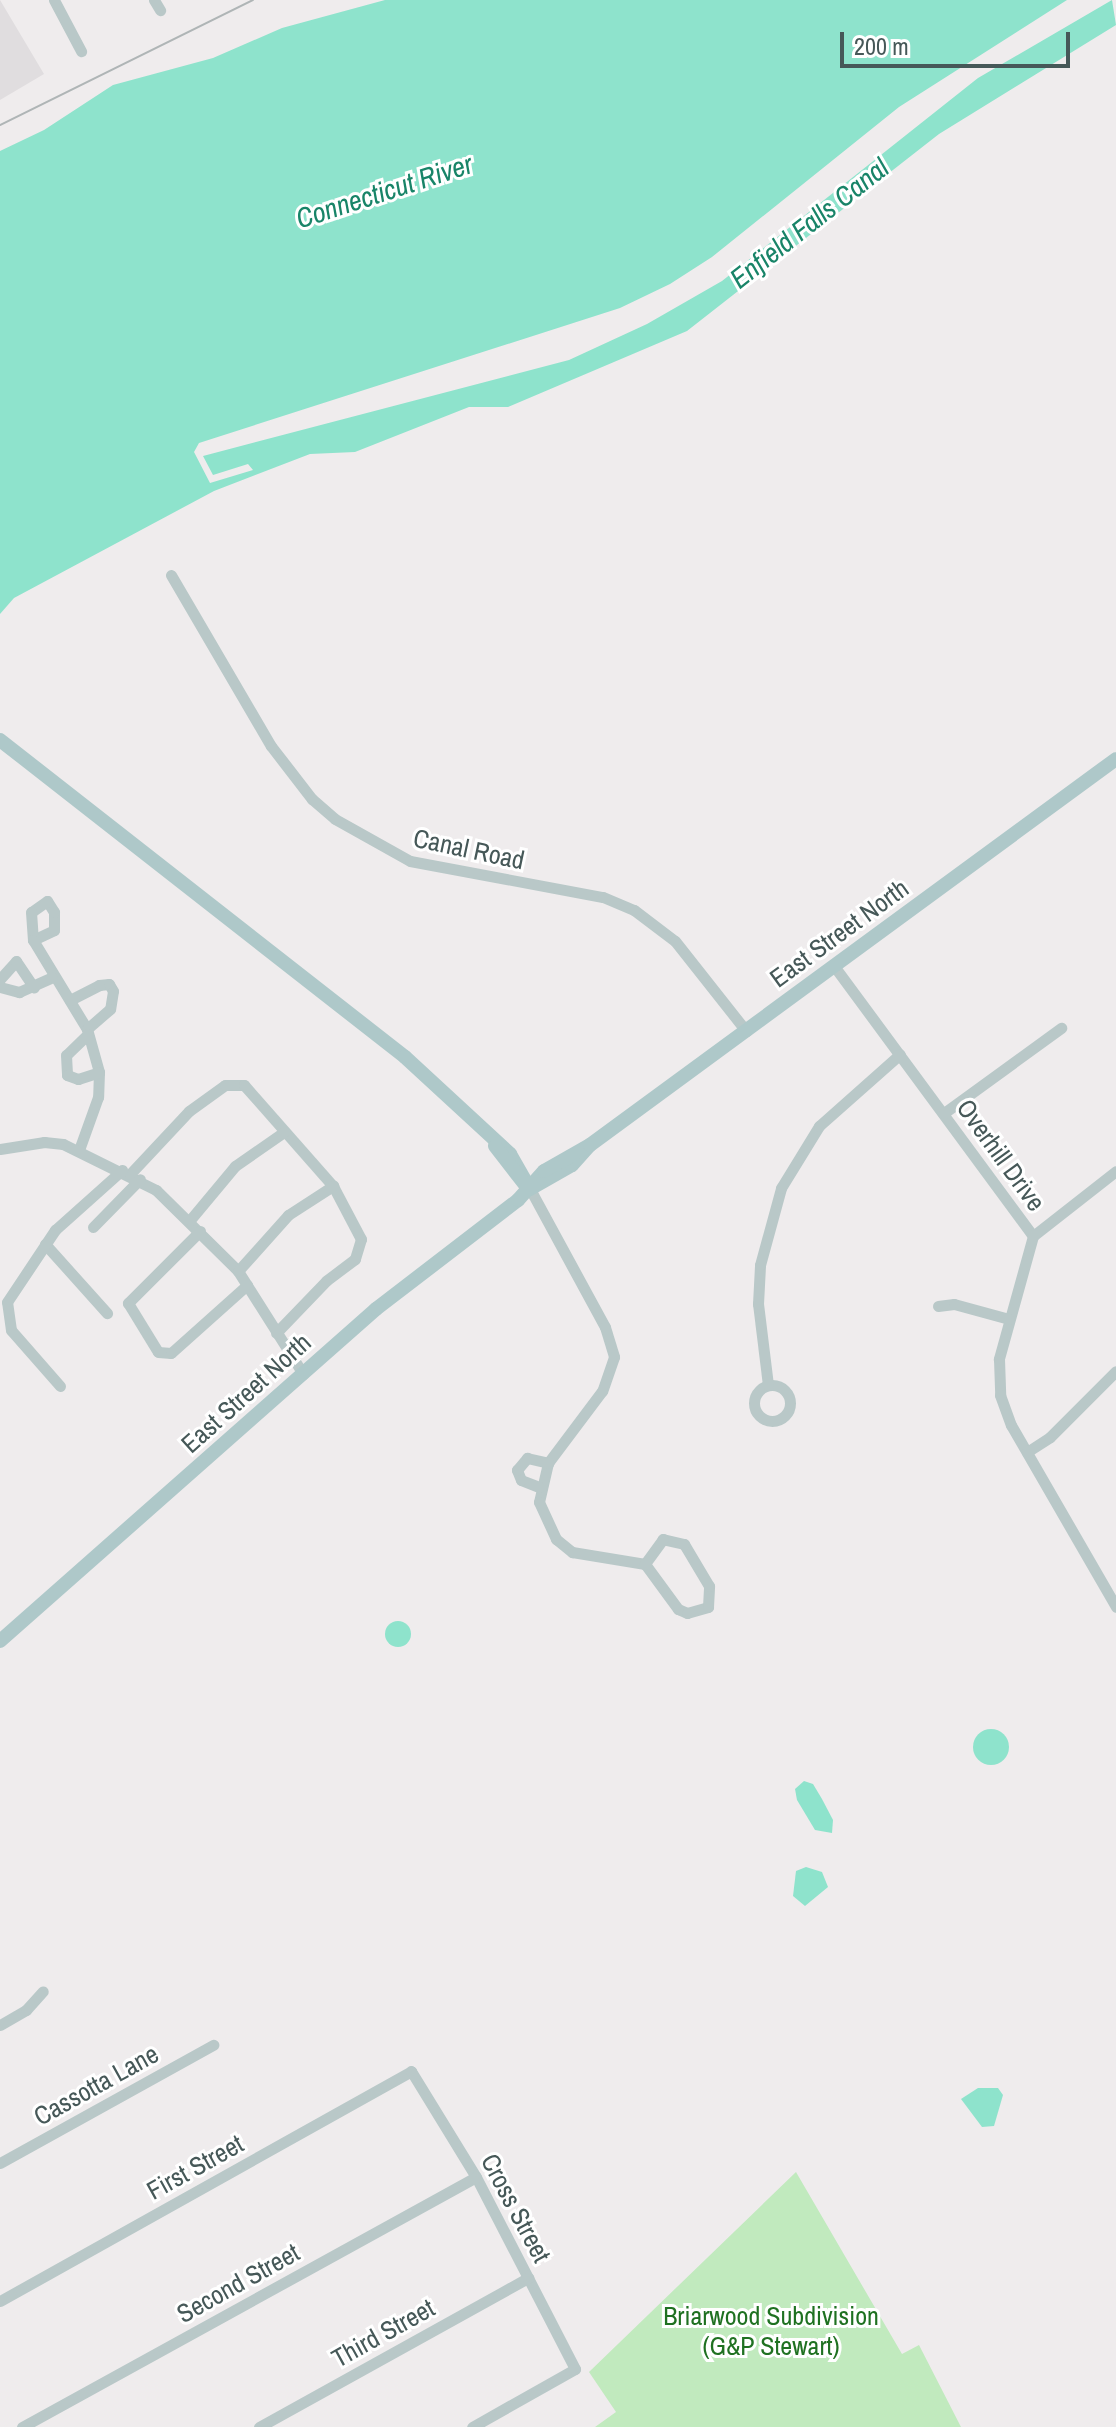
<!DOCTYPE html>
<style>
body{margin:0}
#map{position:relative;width:1116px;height:2427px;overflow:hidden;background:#efeced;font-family:"Archivo Narrow",sans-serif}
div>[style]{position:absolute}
.education>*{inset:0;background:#e0dddf}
.green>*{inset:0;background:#c1eabe}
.water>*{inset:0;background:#8ee3cc}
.round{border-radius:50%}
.minor>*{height:11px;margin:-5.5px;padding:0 5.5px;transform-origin:5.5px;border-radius:5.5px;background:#b9c8c8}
.minor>.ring{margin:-5.5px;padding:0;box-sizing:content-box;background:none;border:11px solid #b9c8c8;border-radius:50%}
.major>*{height:14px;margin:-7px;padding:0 7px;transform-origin:7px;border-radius:7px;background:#aec8c9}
.rail>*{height:2px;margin:-1px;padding:0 1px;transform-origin:1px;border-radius:1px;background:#afb5b6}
span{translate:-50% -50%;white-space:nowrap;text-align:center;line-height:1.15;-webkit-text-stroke:6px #fff;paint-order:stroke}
.street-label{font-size:26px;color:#465858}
.park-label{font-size:26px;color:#1f7121}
.water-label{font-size:28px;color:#188468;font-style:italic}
.scale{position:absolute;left:840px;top:32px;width:230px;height:36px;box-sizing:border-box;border:4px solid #465858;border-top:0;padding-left:10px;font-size:24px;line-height:28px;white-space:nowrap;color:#465858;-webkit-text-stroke:6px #fff;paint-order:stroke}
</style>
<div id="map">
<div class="education">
<i style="clip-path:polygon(0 0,44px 74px,0 100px)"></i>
</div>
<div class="green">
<i style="clip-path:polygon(796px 2172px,902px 2354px,919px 2345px,961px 2427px,595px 2427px,616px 2412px,589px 2372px)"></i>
</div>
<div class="water">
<i style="clip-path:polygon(385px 0,1067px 0,899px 107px,712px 257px,670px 284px,620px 308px,199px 443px,194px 452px,210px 483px,253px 470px,248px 464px,213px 475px,203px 456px,569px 360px,647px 324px,722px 281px,978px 78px,1112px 0,1116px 25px,939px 134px,687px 331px,508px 407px,469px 407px,355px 452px,310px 454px,214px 491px,14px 598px,0 614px,0 151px,44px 130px,113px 85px,213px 58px,282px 28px)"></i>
<i class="round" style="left:385px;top:1621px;width:26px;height:26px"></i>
<i class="round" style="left:973px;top:1729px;width:36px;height:36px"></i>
<i style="clip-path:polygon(804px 1781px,813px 1784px,822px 1799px,833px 1820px,832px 1833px,815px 1830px,797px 1800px,795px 1789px)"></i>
<i style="clip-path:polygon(806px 1867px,822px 1872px,828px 1887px,805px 1906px,793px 1896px,796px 1871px)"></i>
<i style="clip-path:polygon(978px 2088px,998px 2088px,1003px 2095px,994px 2126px,982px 2127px,961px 2099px)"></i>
</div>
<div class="minor">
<i style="left:54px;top:0;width:58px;rotate:62.1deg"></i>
<i style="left:154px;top:0;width:12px;rotate:59deg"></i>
<i style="left:171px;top:575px;width:198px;rotate:59.7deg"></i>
<i style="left:271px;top:746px;width:67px;rotate:52.3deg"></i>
<i style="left:312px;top:799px;width:30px;rotate:41deg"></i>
<i style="left:335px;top:819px;width:86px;rotate:29.2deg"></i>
<i style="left:410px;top:861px;width:196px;rotate:10.6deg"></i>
<i style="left:603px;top:897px;width:34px;rotate:23deg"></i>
<i style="left:634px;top:910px;width:51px;rotate:37.1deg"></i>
<i style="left:675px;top:941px;width:115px;rotate:51.7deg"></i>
<i style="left:33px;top:940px;width:23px;rotate:-25deg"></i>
<i style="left:54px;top:930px;width:18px;rotate:-90deg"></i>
<i style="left:54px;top:912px;width:13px;rotate:-122deg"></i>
<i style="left:47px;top:901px;width:19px;rotate:145deg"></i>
<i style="left:31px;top:912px;width:28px;rotate:86deg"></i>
<i style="left:33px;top:940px;width:104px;rotate:58.8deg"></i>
<i style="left:87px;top:1029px;width:45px;rotate:74.4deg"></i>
<i style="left:99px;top:1072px;width:25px;rotate:92deg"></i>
<i style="left:98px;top:1097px;width:56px;rotate:109.7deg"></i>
<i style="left:834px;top:966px;width:335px;rotate:53.6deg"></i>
<i style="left:1033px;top:1236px;width:128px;rotate:105.5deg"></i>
<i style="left:999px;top:1359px;width:36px;rotate:88deg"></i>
<i style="left:1000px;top:1395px;width:32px;rotate:70deg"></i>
<i style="left:1011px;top:1425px;width:210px;rotate:60deg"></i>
<i style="left:0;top:979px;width:24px;rotate:-48deg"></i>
<i style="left:16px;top:961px;width:32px;rotate:56deg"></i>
<i style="left:0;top:987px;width:20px;rotate:15deg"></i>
<i style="left:19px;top:992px;width:36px;rotate:-24deg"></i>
<i style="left:70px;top:1000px;width:33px;rotate:-27deg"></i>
<i style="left:99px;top:985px;width:10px;rotate:-6deg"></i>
<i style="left:109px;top:984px;width:8px;rotate:60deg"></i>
<i style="left:113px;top:991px;width:18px;rotate:99deg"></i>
<i style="left:110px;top:1009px;width:30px;rotate:139deg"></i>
<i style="left:88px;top:1034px;width:30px;rotate:136deg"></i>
<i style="left:66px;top:1055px;width:20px;rotate:87deg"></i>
<i style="left:67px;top:1075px;width:12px;rotate:20deg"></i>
<i style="left:78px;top:1079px;width:22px;rotate:-18deg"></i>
<i style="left:944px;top:1113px;width:145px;rotate:-36deg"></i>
<i style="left:0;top:1149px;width:45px;rotate:-9deg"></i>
<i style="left:44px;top:1142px;width:19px;rotate:6deg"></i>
<i style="left:63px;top:1144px;width:104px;rotate:26.3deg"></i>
<i style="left:156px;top:1190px;width:115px;rotate:44.6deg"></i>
<i style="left:238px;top:1271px;width:122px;rotate:57.7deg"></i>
<i style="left:130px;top:1174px;width:86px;rotate:-46.9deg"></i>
<i style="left:189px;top:1111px;width:44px;rotate:-35.8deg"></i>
<i style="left:225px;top:1085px;width:19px"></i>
<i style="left:244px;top:1085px;width:135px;rotate:48.6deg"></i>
<i style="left:333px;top:1186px;width:60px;rotate:62.2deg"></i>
<i style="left:361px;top:1239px;width:21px;rotate:107deg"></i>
<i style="left:355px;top:1259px;width:36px;rotate:143deg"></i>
<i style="left:326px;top:1281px;width:72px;rotate:133.9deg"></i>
<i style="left:530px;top:1189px;width:157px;rotate:61.5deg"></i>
<i style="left:605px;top:1327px;width:31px;rotate:73deg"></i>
<i style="left:614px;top:1357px;width:36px;rotate:109deg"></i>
<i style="left:602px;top:1391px;width:90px;rotate:126.9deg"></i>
<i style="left:548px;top:1463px;width:40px;rotate:103deg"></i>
<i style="left:539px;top:1502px;width:41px;rotate:65.3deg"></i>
<i style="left:556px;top:1539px;width:21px;rotate:39deg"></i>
<i style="left:572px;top:1552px;width:74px;rotate:9.3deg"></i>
<i style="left:645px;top:1564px;width:56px;rotate:53.7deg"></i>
<i style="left:678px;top:1609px;width:10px;rotate:24deg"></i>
<i style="left:687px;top:1613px;width:22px;rotate:-16deg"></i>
<i style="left:708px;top:1607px;width:21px;rotate:-87deg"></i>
<i style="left:709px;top:1586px;width:49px;rotate:-120.8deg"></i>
<i style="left:684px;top:1544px;width:22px;rotate:-167deg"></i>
<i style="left:663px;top:1539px;width:31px;rotate:126deg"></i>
<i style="left:190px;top:1220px;width:70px;rotate:-50.2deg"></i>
<i style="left:235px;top:1166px;width:60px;rotate:-34.8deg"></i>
<i style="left:93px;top:1227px;width:67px;rotate:-45.6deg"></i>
<i style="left:200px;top:1231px;width:102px;rotate:135deg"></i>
<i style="left:128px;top:1303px;width:57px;rotate:58.5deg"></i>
<i style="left:158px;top:1352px;width:13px;rotate:4deg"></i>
<i style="left:171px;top:1353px;width:102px;rotate:-41.8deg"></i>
<i style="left:1033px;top:1236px;width:105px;rotate:-38.1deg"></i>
<i style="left:45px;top:1244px;width:93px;rotate:48.1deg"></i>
<i style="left:238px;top:1271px;width:75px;rotate:-48.2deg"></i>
<i style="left:288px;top:1215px;width:54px;rotate:-32.8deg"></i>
<i style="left:938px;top:1306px;width:16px;rotate:-7deg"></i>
<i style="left:954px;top:1304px;width:57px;rotate:15.3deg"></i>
<i class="ring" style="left:754px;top:1385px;width:25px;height:25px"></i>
<i style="left:768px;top:1385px;width:82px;rotate:-97deg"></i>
<i style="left:758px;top:1304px;width:39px;rotate:-87deg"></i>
<i style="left:760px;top:1265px;width:80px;rotate:-74.7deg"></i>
<i style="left:781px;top:1188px;width:73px;rotate:-58.5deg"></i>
<i style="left:819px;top:1126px;width:108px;rotate:-41.6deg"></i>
<i style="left:60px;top:1386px;width:74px;rotate:-131.2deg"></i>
<i style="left:11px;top:1330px;width:28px;rotate:-98deg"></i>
<i style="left:7px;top:1302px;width:87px;rotate:-56.3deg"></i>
<i style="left:55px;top:1230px;width:90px;rotate:-41.8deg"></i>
<i style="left:1027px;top:1452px;width:27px;rotate:-33deg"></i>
<i style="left:1050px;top:1437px;width:93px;rotate:-45deg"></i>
<i style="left:539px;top:1487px;width:19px;rotate:-159deg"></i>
<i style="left:521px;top:1480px;width:11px;rotate:-112deg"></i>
<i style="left:517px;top:1470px;width:16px;rotate:-50deg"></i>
<i style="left:527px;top:1458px;width:22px;rotate:13deg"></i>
<i style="left:0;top:2025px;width:30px;rotate:-30deg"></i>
<i style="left:26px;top:2010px;width:25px;rotate:-48deg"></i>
<i style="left:0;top:2163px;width:244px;rotate:-29deg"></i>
<i style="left:0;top:2301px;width:471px;rotate:-29.2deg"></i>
<i style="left:411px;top:2071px;width:124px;rotate:58.5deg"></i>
<i style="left:476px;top:2177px;width:216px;rotate:62.7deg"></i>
<i style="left:575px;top:2369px;width:118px;rotate:150.6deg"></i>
<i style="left:22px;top:2427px;width:518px;rotate:-28.84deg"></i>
<i style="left:259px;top:2427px;width:308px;rotate:-29deg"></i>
</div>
<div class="major">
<i style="left:0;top:740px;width:514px;rotate:38.05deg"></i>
<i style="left:405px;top:1057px;width:143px;rotate:42.7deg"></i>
<i style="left:510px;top:1154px;width:40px;rotate:60.3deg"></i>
<i style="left:495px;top:1146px;width:51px;rotate:52.2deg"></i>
<i style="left:530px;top:1189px;width:48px;rotate:-29.7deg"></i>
<i style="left:572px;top:1165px;width:25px;rotate:-48deg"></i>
<i style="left:0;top:1641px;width:502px;rotate:-41.44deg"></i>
<i style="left:376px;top:1309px;width:179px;rotate:-37.5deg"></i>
<i style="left:518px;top:1200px;width:39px;rotate:-48deg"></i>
<i style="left:544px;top:1171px;width:53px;rotate:-29.5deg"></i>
<i style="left:590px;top:1145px;width:652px;rotate:-36.27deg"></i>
</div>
<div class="rail">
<i style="left:0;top:125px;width:282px;rotate:-26.3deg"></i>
</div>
<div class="street-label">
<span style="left:469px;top:849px;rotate:12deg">Canal Road</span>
<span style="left:839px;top:933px;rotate:-36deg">East Street North</span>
<span style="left:1001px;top:1155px;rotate:54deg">Overhill Drive</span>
<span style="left:246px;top:1393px;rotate:-42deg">East Street North</span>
<span style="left:96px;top:2085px;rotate:-29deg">Cassotta Lane</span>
<span style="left:195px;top:2167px;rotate:-29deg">First Street</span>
<span style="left:516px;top:2208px;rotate:62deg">Cross Street</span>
<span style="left:238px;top:2283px;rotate:-29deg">Second Street</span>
<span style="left:383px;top:2333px;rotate:-29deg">Third Street</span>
</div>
<div class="park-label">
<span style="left:771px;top:2331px">Briarwood Subdivision<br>(G&amp;P Stewart)</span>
</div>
<div class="water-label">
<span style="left:384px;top:191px;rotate:-18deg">Connecticut River</span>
<span style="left:809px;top:223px;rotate:-38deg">Enfield Falls Canal</span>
</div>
<div class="scale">200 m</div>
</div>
